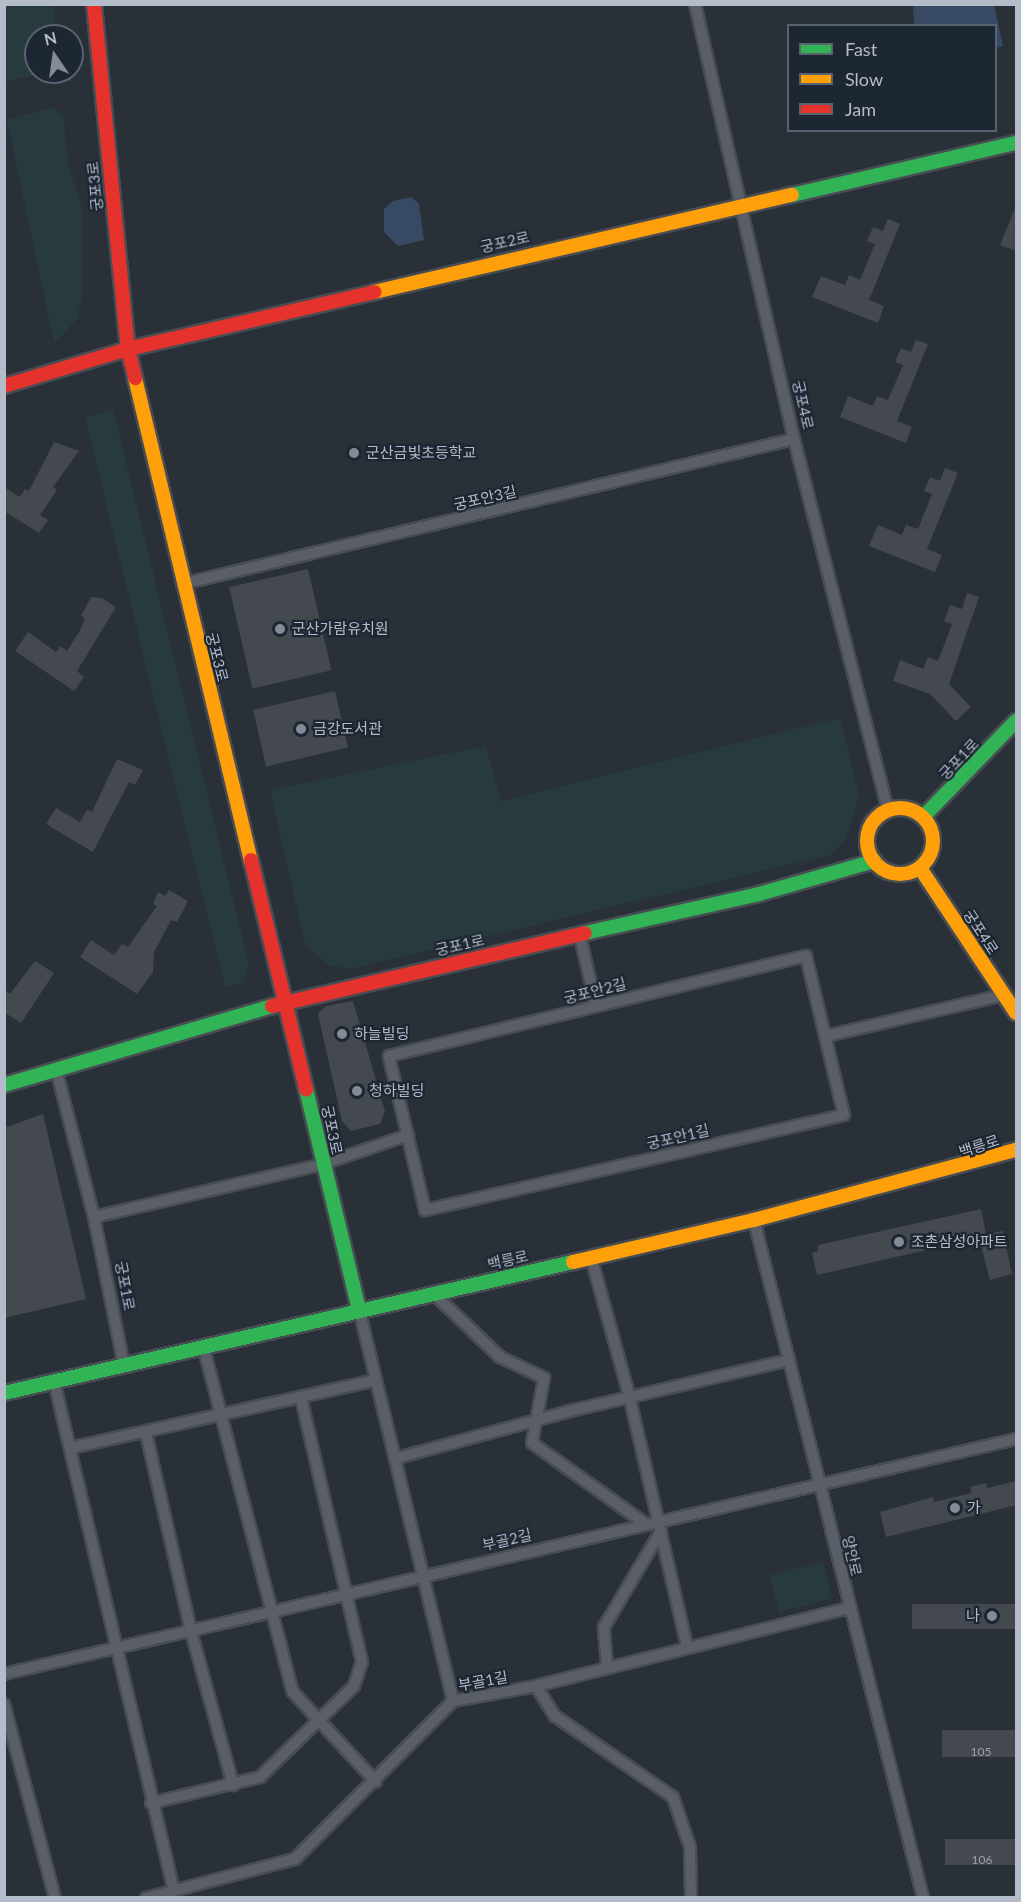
<!DOCTYPE html>
<meta charset="utf-8">
<style>
body{margin:0}
#map{position:relative;width:1021px;height:1902px;overflow:hidden;background:#2a3038;font-family:Lato,"Noto Sans KR",sans-serif}
div>[style]{position:absolute}
.green>*{inset:0;background:#273a3e;transform-origin:0 0}
.water>*{inset:0;background:#384963}
.building>*{inset:0;background:#444950;transform-origin:0 0}
.roads{filter:drop-shadow(2px 0 #484c53) drop-shadow(-2px 0 #484c53) drop-shadow(0 2px #484c53) drop-shadow(0 -2px #484c53)}
.street>*{height:10px;margin:-5px;padding:0 5px;transform-origin:5px;border-radius:5px;background:#5a5e66}
.fast>*{height:14px;margin:-7px;padding:0 7px;transform-origin:7px;border-radius:7px;background:#30b455}
.slow>*{height:14px;margin:-7px;padding:0 7px;transform-origin:7px;border-radius:7px;background:#ff9f0a}
.slow>.ring{margin:-7px;padding:0;box-sizing:content-box;background:none;border:14px solid #ff9f0a;border-radius:50%}
.jam>*{height:14px;margin:-7px;padding:0 7px;transform-origin:7px;border-radius:7px;background:#e5322d}
.dots>*{width:16px;height:16px;translate:-50% -50%;box-sizing:border-box;border:3px solid #1d2633;border-radius:50%}
span{translate:-50% -50%;white-space:nowrap;text-align:center;line-height:1.15;-webkit-text-stroke:4.5px #1d2633;paint-order:stroke}
.number-label{font-size:12px;color:#989fab}
.number-label span{-webkit-text-stroke-width:0}
.street-label{font-size:15px;color:#b4bcc9}
.poi-label{font-size:15px;color:#b4bcc9}
.left{translate:0 -50%;text-align:left}
.right{translate:-100% -50%;text-align:right}
.frame{position:absolute;inset:0;border:6px solid #b4bcc9;pointer-events:none}
.legend{position:absolute;left:787px;top:24px;width:210px;height:108px;box-sizing:border-box;background:#1d2633;border:2px solid #59626f;margin:0;padding:8px 10px;list-style:none;font-size:18px;color:#b4bcc9}
.legend li{display:flex;align-items:center;gap:12px;height:30px}
.legend b{width:30px;border:2px solid #59626f}
.north{position:absolute;left:24px;top:24px;width:60px;height:60px;box-sizing:border-box;background:#1d2633;border:2px solid #59626f;border-radius:50%;rotate:347deg;font-size:16px;font-weight:700;line-height:24px;text-align:center;color:#b4bcc9}
.north::after{content:'';display:block;margin:auto;width:21px;height:27px;background:#848b96;clip-path:polygon(50% 0,100% 100%,50% 72%,0 100%)}
</style>
<div id="map">
<div class="green">
<i style="clip-path:polygon(4px 5px,54px 5px,55px 36px,36px 36px,36px 72px,49px 72px,5px 82px)"></i>
<i style="clip-path:polygon(54px 107px,63px 116px,69px 169px,82px 207px,82px 296px,77px 319px,54px 343px,7px 120px)"></i>
<i style="clip-path:polygon(113px 409px,249px 965px,242px 983px,225px 987px,85px 418px)"></i>
<i style="clip-path:polygon(840px 718px,859px 795px,846px 839px,830px 855px,349px 969px,329px 965px,305px 944px,270px 790px,486px 746px,501px 801px)"></i>
<i style="left:823px;top:1562px;width:38px;height:55px;rotate:76deg"></i>
</div>
<div class="water">
<i style="clip-path:polygon(913px 5px,994px 5px,1003px 46px,996px 48px,996px 26px,914px 25px)"></i>
<i style="clip-path:polygon(411px 197px,419px 204px,424px 240px,398px 246px,384px 232px,384px 209px,393px 201px)"></i>
</div>
<div class="building">
<i style="clip-path:polygon(1016px 206px,1017px 206px,1017px 251px,1000px 245px)"></i>
<i style="clip-path:polygon(888px 219px,900px 224px,869px 300px,884px 306px,878px 323px,812px 297px,821px 276px,845px 285px,849px 275px,860px 280px,875px 244px,867px 241px,873px 227px,883px 231px)"></i>
<i style="clip-path:polygon(916px 340px,928px 344px,897px 421px,912px 427px,906px 443px,840px 417px,848px 396px,873px 406px,877px 396px,888px 400px,903px 365px,895px 362px,901px 348px,911px 352px)"></i>
<i style="clip-path:polygon(54px 442px,79px 451px,53px 487px,57px 490px,40px 515px,48px 520px,39px 533px,4px 511px,4px 487px,20px 497px,25px 489px,29px 491px)"></i>
<i style="clip-path:polygon(945px 468px,958px 473px,927px 549px,942px 555px,935px 572px,869px 546px,878px 525px,902px 535px,906px 525px,918px 529px,932px 494px,924px 491px,930px 477px,940px 481px)"></i>
<i style="left:308px;top:569px;width:104px;height:81px;rotate:77deg"></i>
<i style="clip-path:polygon(967px 593px,979px 597px,949px 684px,971px 707px,956px 721px,930px 694px,893px 681px,900px 660px,923px 669px,928px 657px,938px 661px,952px 624px,944px 621px,950px 605px,962px 609px)"></i>
<i style="clip-path:polygon(91px 597px,102px 598px,116px 607px,77px 671px,84px 677px,74px 691px,15px 651px,28px 632px,56px 652px,60px 646px,67px 651px,79px 632px,85px 619px,81px 616px)"></i>
<i style="left:335px;top:691px;width:58px;height:84px;rotate:77deg"></i>
<i style="clip-path:polygon(117px 759px,143px 770px,135px 785px,129px 782px,93px 852px,46px 824px,56px 808px,80px 822px,87px 810px,92px 812px)"></i>
<i style="clip-path:polygon(169px 890px,188px 901px,177px 922px,171px 920px,154px 952px,153px 972px,137px 994px,80px 957px,91px 940px,114px 955px,122px 944px,128px 947px,157px 906px,153px 904px,158px 892px,165px 896px)"></i>
<i style="clip-path:polygon(35px 961px,54px 973px,21px 1023px,4px 1012px,4px 990px,10px 994px)"></i>
<i style="clip-path:polygon(353px 1001px,385px 1111px,380px 1124px,351px 1131px,342px 1121px,318px 1014px,326px 1006px)"></i>
<i style="clip-path:polygon(43px 1114px,86px 1299px,4px 1318px,4px 1128px)"></i>
<i style="clip-path:polygon(981px 1209px,986px 1234px,1003px 1231px,1012px 1274px,990px 1280px,979px 1238px,817px 1275px,812px 1253px,818px 1251px,818px 1245px)"></i>
<i style="clip-path:polygon(1017px 1481px,1017px 1505px,886px 1537px,880px 1512px,933px 1497px,934px 1502px,972px 1493px,970px 1487px,986px 1483px,987px 1488px)"></i>
<i style="left:1017px;top:1604px;width:25px;height:105px;rotate:90deg"></i>
<i style="left:1017px;top:1730px;width:27px;height:75px;rotate:90deg"></i>
<i style="left:1017px;top:1839px;width:26px;height:72px;rotate:90deg"></i>
</div>
<div class="roads">
<div class="street">
<i style="left:695px;top:4px;width:446px;rotate:77.2deg"></i>
<i style="left:794px;top:439px;width:383px;rotate:75.8deg"></i>
<i style="left:182px;top:584px;width:629px;rotate:-13.33deg"></i>
<i style="left:580px;top:936px;width:72px;rotate:77.1deg"></i>
<i style="left:806px;top:956px;width:163px;rotate:76.6deg"></i>
<i style="left:844px;top:1115px;width:430px;rotate:167.2deg"></i>
<i style="left:425px;top:1210px;width:158px;rotate:-103.2deg"></i>
<i style="left:389px;top:1056px;width:429px;rotate:-13.5deg"></i>
<i style="left:826px;top:1036px;width:182px;rotate:-13deg"></i>
<i style="left:57px;top:1073px;width:149px;rotate:75.6deg"></i>
<i style="left:94px;top:1217px;width:152px;rotate:78.6deg"></i>
<i style="left:94px;top:1217px;width:235px;rotate:-13deg"></i>
<i style="left:323px;top:1164px;width:90px;rotate:-18.8deg"></i>
<i style="left:754px;top:1220px;width:699px;rotate:76deg"></i>
<i style="left:591px;top:1257px;width:147px;rotate:74.6deg"></i>
<i style="left:630px;top:1399px;width:253px;rotate:77deg"></i>
<i style="left:434px;top:1294px;width:91px;rotate:43.7deg"></i>
<i style="left:500px;top:1357px;width:49px;rotate:25.5deg"></i>
<i style="left:544px;top:1378px;width:66px;rotate:100.5deg"></i>
<i style="left:532px;top:1443px;width:138px;rotate:35.5deg"></i>
<i style="left:359px;top:1309px;width:403px;rotate:76.5deg"></i>
<i style="left:204px;top:1349px;width:354px;rotate:75.5deg"></i>
<i style="left:293px;top:1692px;width:122px;rotate:47.3deg"></i>
<i style="left:54px;top:1381px;width:524px;rotate:76.76deg"></i>
<i style="left:146px;top:1433px;width:203px;rotate:77.2deg"></i>
<i style="left:191px;top:1631px;width:160px;rotate:74.7deg"></i>
<i style="left:70px;top:1448px;width:313px;rotate:-12.5deg"></i>
<i style="left:397px;top:1458px;width:179px;rotate:-15.2deg"></i>
<i style="left:570px;top:1411px;width:225px;rotate:-13.1deg"></i>
<i style="left:607px;top:1665px;width:38px;rotate:-95deg"></i>
<i style="left:604px;top:1627px;width:112px;rotate:-59.3deg"></i>
<i style="left:4px;top:1674px;width:1039px;rotate:-13.07deg"></i>
<i style="left:536px;top:1686px;width:36px;rotate:58deg"></i>
<i style="left:555px;top:1716px;width:143px;rotate:34.5deg"></i>
<i style="left:673px;top:1797px;width:53px;rotate:71.2deg"></i>
<i style="left:690px;top:1847px;width:51px;rotate:88.9deg"></i>
<i style="left:4px;top:1704px;width:201px;rotate:75.3deg"></i>
<i style="left:151px;top:1803px;width:112px;rotate:-13.4deg"></i>
<i style="left:260px;top:1777px;width:131px;rotate:-44.1deg"></i>
<i style="left:354px;top:1686px;width:25px;rotate:-72deg"></i>
<i style="left:362px;top:1662px;width:271px;rotate:-103deg"></i>
<i style="left:146px;top:1898px;width:154px;rotate:-14.7deg"></i>
<i style="left:295px;top:1859px;width:223px;rotate:-45deg"></i>
<i style="left:453px;top:1701px;width:84px;rotate:-10.2deg"></i>
<i style="left:536px;top:1686px;width:323px;rotate:-14deg"></i>
</div>
<div class="fast">
<i style="left:792px;top:195px;width:230px;rotate:-13.1deg"></i>
<i style="left:923px;top:817px;width:134px;rotate:-45.9deg"></i>
<i style="left:585px;top:933px;width:178px;rotate:-12.6deg"></i>
<i style="left:759px;top:894px;width:120px;rotate:-16deg"></i>
<i style="left:4px;top:1085px;width:279px;rotate:-16.4deg"></i>
<i style="left:306px;top:1089px;width:226px;rotate:76.5deg"></i>
<i style="left:4px;top:1393px;width:584px;rotate:-12.97deg"></i>
</div>
<div class="slow">
<i style="left:374px;top:292px;width:429px;rotate:-13.1deg"></i>
<i style="left:135px;top:378px;width:496px;rotate:76.5deg"></i>
<i class="ring" style="left:867px;top:808px;width:52px;height:52px"></i>
<i style="left:920px;top:868px;width:174px;rotate:56.5deg"></i>
<i style="left:573px;top:1262px;width:186px;rotate:-13.1deg"></i>
<i style="left:754px;top:1220px;width:271px;rotate:-15deg"></i>
</div>
<div class="jam">
<i style="left:94px;top:4px;width:347px;rotate:84.4deg"></i>
<i style="left:128px;top:349px;width:30px;rotate:76deg"></i>
<i style="left:4px;top:386px;width:129px;rotate:-16.6deg"></i>
<i style="left:128px;top:349px;width:253px;rotate:-13deg"></i>
<i style="left:251px;top:860px;width:236px;rotate:76.5deg"></i>
<i style="left:272px;top:1006px;width:321px;rotate:-13.1deg"></i>
</div>
</div>
<div class="dots">
<i style="left:354px;top:453px;background:#848b96"></i>
<i style="left:280px;top:629px;background:#848b96"></i>
<i style="left:301px;top:729px;background:#848b96"></i>
<i style="left:342px;top:1034px;background:#848b96"></i>
<i style="left:357px;top:1091px;background:#848b96"></i>
<i style="left:899px;top:1242px;background:#848b96"></i>
<i style="left:955px;top:1508px;background:#848b96"></i>
<i style="left:992px;top:1616px;background:#848b96"></i>
</div>
<div class="number-label">
<span style="left:981px;top:1752px">105</span>
<span style="left:982px;top:1860px">106</span>
</div>
<div class="street-label">
<span style="left:95px;top:186px;rotate:-96deg">궁포3로</span>
<span style="left:505px;top:242px;rotate:-13deg">궁포2로</span>
<span style="left:803px;top:405px;rotate:77deg">궁포4로</span>
<span style="left:485px;top:498px;rotate:-13deg">궁포안3길</span>
<span style="left:217px;top:657px;rotate:76deg">궁포3로</span>
<span style="left:959px;top:759px;rotate:-47deg">궁포1로</span>
<span style="left:981px;top:932px;rotate:57deg">궁포4로</span>
<span style="left:460px;top:945px;rotate:-13deg">궁포1로</span>
<span style="left:595px;top:991px;rotate:-14deg">궁포안2길</span>
<span style="left:332px;top:1130px;rotate:78deg">궁포3로</span>
<span style="left:678px;top:1137px;rotate:-13deg">궁포안1길</span>
<span style="left:979px;top:1146px;rotate:-18deg">백릉로</span>
<span style="left:508px;top:1260px;rotate:-13deg">백릉로</span>
<span style="left:125px;top:1286px;rotate:79deg">궁포1로</span>
<span style="left:507px;top:1540px;rotate:-13deg">부골2길</span>
<span style="left:852px;top:1556px;rotate:77deg">양안로</span>
<span style="left:483px;top:1681px;rotate:-10deg">부골1길</span>
</div>
<div class="poi-label">
<span class="left" style="left:366px;top:453px">군산금빛초등학교</span>
<span class="left" style="left:292px;top:629px">군산가람유치원</span>
<span class="left" style="left:313px;top:729px">금강도서관</span>
<span class="left" style="left:354px;top:1034px">하늘빌딩</span>
<span class="left" style="left:369px;top:1091px">청하빌딩</span>
<span class="left" style="left:911px;top:1242px">조촌삼성아파트</span>
<span class="left" style="left:967px;top:1508px">가</span>
<span class="right" style="left:980px;top:1616px">나</span>
</div>
<div class="frame"></div>
<ul class="legend">
<li><b style="height:8px;background:#30b455"></b>Fast</li>
<li><b style="height:8px;background:#ff9f0a"></b>Slow</li>
<li><b style="height:8px;background:#e5322d"></b>Jam</li>
</ul>
<div class="north">N</div>
</div>
